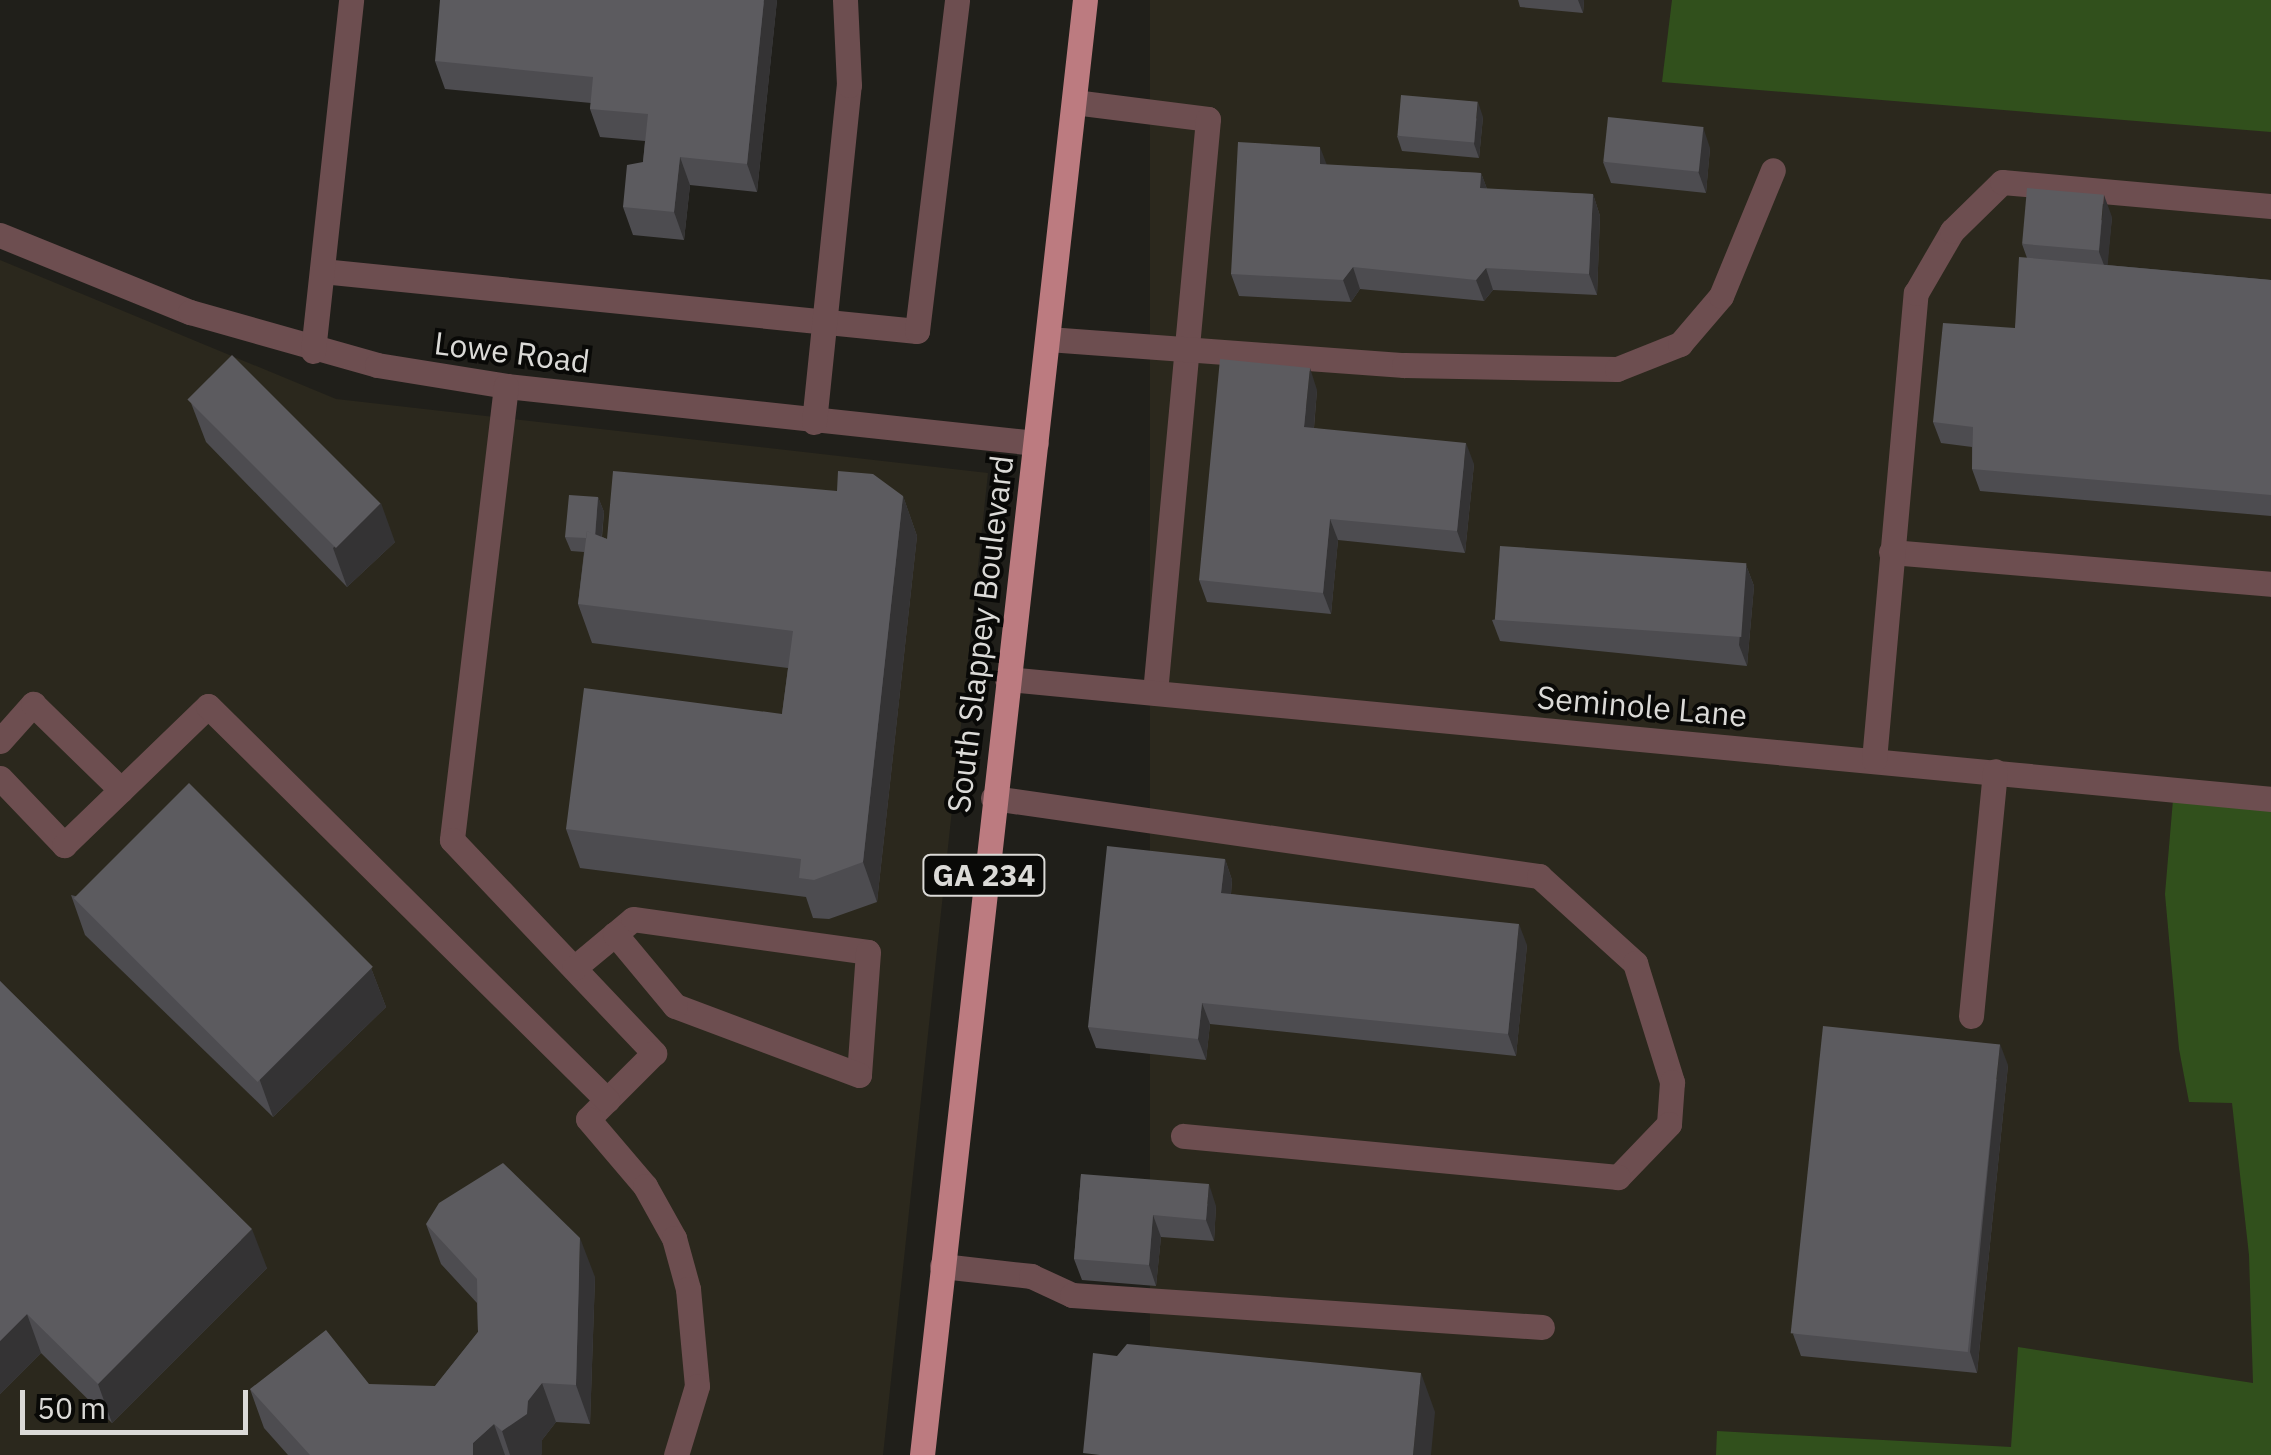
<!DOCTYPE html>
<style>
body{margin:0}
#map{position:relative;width:2271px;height:1455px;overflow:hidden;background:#201f1a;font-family:"IBM Plex Sans",sans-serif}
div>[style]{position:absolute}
.built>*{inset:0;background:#2b281d;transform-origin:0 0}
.green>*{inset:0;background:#31501c}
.minor>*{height:25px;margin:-12.5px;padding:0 12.5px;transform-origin:12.5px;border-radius:12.5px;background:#6d4e50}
.major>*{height:25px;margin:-12.5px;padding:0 12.5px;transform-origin:12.5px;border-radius:12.5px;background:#bc7b80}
.wall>*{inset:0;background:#4d4c50}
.shaded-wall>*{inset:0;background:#343334}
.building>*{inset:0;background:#5c5b5f;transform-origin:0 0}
span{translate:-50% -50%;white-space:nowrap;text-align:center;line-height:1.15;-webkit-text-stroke:8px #090907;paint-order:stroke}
.shield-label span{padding:2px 8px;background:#090907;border:2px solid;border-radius:8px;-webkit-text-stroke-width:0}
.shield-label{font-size:30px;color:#dbdad7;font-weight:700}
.street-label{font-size:32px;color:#dbdad7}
.scale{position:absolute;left:20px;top:1390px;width:228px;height:45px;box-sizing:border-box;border:5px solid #dbdad7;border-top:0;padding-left:12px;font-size:30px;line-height:35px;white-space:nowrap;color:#dbdad7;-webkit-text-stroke:8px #090907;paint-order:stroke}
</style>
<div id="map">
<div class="built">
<i style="left:1150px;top:0;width:1121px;height:1465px"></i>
<i style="clip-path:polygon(0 260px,336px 399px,988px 473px,883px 1455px,0 1455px)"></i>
</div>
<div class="green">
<i style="clip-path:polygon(1672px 0,2271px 0,2271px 132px,1662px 82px)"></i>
<i style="clip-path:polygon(2174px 788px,2271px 799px,2271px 1455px,1716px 1455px,1717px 1431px,2011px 1447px,2018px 1347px,2253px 1383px,2249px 1255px,2232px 1103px,2189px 1102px,2179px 1049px,2165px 894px)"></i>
</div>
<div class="minor">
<i style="left:1074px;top:102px;width:135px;rotate:7.2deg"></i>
<i style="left:1208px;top:119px;width:576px;rotate:95.28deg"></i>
<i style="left:0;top:235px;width:205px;rotate:22.1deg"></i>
<i style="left:190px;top:312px;width:194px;rotate:15.8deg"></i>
<i style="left:377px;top:365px;width:131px;rotate:9.2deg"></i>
<i style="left:506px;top:386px;width:533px;rotate:6.14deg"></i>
<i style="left:322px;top:271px;width:598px;rotate:5.76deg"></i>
<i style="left:917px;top:331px;width:333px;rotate:-83.1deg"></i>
<i style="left:1048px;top:339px;width:357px;rotate:4.2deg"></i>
<i style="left:1404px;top:365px;width:213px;rotate:1.1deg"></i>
<i style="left:1617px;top:369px;width:68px;rotate:-21.6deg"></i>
<i style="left:1680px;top:344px;width:63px;rotate:-49.5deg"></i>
<i style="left:1721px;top:296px;width:136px;rotate:-67.6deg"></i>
<i style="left:313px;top:351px;width:353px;rotate:-83.8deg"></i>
<i style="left:506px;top:386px;width:457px;rotate:96.8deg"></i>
<i style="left:452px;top:840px;width:294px;rotate:46.5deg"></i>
<i style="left:654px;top:1053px;width:93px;rotate:135deg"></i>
<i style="left:588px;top:1119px;width:88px;rotate:49.6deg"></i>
<i style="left:645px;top:1186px;width:60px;rotate:60.9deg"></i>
<i style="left:674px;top:1238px;width:53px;rotate:74.6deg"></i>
<i style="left:688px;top:1289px;width:97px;rotate:84.7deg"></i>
<i style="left:697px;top:1386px;width:72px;rotate:106.9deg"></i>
<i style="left:814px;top:422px;width:339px;rotate:-84.1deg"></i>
<i style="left:849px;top:85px;width:85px;rotate:-92.7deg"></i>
<i style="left:1891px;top:552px;width:381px;rotate:4.8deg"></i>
<i style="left:1007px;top:679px;width:1270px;rotate:5.42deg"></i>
<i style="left:0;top:741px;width:50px;rotate:-48.3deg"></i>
<i style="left:33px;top:704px;width:123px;rotate:44.3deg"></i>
<i style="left:1874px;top:760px;width:469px;rotate:-84.9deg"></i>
<i style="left:1916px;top:293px;width:72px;rotate:-59.9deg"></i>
<i style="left:1952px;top:231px;width:70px;rotate:-44.4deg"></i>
<i style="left:2002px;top:182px;width:270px;rotate:5.1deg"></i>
<i style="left:0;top:778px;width:93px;rotate:46.3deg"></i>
<i style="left:64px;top:845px;width:200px;rotate:-44deg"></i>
<i style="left:208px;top:706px;width:561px;rotate:44.64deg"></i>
<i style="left:993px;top:798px;width:552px;rotate:8.13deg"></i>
<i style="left:1539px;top:876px;width:130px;rotate:42.2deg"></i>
<i style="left:1635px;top:963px;width:125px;rotate:72.7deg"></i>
<i style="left:1672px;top:1082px;width:42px;rotate:94.1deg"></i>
<i style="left:1669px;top:1124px;width:74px;rotate:133.9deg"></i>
<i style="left:1618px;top:1177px;width:437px;rotate:-174.6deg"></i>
<i style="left:574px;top:968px;width:53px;rotate:-39.7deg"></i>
<i style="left:615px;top:934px;width:23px;rotate:-40deg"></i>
<i style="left:633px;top:919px;width:237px;rotate:8deg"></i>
<i style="left:868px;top:952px;width:123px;rotate:94.2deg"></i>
<i style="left:859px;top:1075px;width:197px;rotate:-159.4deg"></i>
<i style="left:675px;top:1006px;width:94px;rotate:-129.8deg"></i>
<i style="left:1971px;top:1016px;width:246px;rotate:-84.4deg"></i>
<i style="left:942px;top:1266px;width:90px;rotate:6.4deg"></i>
<i style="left:1031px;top:1276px;width:45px;rotate:24.9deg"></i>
<i style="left:1072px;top:1295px;width:471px;rotate:3.9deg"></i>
</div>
<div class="major">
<i style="left:922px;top:1455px;width:1464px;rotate:-83.61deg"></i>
</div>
<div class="wall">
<i style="clip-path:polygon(777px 0,757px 192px,690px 185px,684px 240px,633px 235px,623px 207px,643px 162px,645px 141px,600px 137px,590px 109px,591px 103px,445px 89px,435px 61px)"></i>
<i style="clip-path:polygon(1518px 0,1584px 0,1583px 13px,1520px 7px)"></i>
<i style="clip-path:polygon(1483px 117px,1479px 158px,1402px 151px,1397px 136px)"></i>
<i style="clip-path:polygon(1710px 148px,1706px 193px,1611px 183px,1603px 162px)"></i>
<i style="clip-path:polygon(1327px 165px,1481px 173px,1487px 189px,1593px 194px,1600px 216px,1597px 295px,1493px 290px,1484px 301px,1360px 289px,1351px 302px,1239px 296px,1231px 274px)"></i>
<i style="clip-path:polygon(2112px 217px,2107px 265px,2271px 280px,2271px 516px,1980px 491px,1972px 469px,1972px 447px,1941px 443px,1933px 422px,2015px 328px,2027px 258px,2022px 244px)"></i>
<i style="clip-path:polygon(1317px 390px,1314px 428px,1474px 464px,1465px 553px,1338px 540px,1331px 614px,1207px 602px,1199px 580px)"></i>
<i style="clip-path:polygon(191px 403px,395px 542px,347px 587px,206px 442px)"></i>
<i style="clip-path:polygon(903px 496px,917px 536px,877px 902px,829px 919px,813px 918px,806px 897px,580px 868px,566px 829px,782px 714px,788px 668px,592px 643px,578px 604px,584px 552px,571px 551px,565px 537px,598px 497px,604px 512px,602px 537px,607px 539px)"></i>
<i style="clip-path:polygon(1746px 565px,1754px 586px,1747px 666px,1500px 641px,1492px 620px)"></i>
<i style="clip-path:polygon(1225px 859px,1232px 880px,1231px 894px,1527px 945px,1516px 1056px,1210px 1024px,1206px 1060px,1096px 1048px,1088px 1027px)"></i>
<i style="clip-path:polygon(71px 895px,371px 968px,386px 1007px,273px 1117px,85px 935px)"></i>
<i style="clip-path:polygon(0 981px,267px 1268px,112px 1423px,41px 1353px,0 1394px)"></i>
<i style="clip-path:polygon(2008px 1065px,1977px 1373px,1801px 1356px,1793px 1334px)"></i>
<i style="clip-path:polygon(1081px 1174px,1216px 1206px,1214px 1241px,1161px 1237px,1156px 1286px,1082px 1280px,1074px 1259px)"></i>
<i style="clip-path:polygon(426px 1224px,595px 1277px,590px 1424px,556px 1422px,542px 1440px,542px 1454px,540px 1455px,288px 1455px,264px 1428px,250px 1389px,435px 1386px,478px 1332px,477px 1303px,441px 1264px)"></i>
</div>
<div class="shaded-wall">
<i style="clip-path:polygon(764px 0,777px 0,757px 192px,747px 164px)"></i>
<i style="clip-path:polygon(1578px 0,1584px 0,1583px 13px)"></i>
<i style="clip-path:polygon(1478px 102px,1483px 117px,1479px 158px,1474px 144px)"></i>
<i style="clip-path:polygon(1703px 127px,1710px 148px,1706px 193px,1698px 171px)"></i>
<i style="clip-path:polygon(1320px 147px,1328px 168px,1320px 164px)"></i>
<i style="clip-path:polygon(680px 157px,690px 185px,684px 240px,674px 212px)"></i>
<i style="clip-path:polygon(1481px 173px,1489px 194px,1480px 188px)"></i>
<i style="clip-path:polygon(1593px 194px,1600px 216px,1597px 295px,1589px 274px)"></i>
<i style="clip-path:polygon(2104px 195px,2112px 217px,2107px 273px,2099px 252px)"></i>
<i style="clip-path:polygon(1353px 267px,1360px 289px,1351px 302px,1343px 280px)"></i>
<i style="clip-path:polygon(1486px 268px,1493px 290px,1484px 301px,1476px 280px)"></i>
<i style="clip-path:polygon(1310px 368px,1317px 390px,1312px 449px,1304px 427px)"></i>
<i style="clip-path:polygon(1466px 443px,1474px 464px,1465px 553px,1457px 531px)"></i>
<i style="clip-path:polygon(903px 496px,917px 536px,877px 902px,863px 862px)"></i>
<i style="clip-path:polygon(598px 497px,604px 512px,600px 553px,595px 539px)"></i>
<i style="clip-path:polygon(381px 503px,395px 542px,347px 587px,333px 548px)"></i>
<i style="clip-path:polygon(1330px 519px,1338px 540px,1331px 614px,1323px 593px)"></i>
<i style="clip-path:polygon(1746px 565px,1754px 586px,1747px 666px,1739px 645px)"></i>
<i style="clip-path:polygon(1225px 859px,1232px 880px,1229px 914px,1221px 893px)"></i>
<i style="clip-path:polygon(1519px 924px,1527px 945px,1516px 1056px,1508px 1034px)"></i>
<i style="clip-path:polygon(371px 968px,386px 1007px,273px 1117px,259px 1078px)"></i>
<i style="clip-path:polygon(1202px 1003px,1210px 1024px,1206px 1060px,1198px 1039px)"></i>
<i style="clip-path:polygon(2000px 1044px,2008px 1065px,1977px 1373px,1970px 1352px)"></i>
<i style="clip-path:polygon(1209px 1184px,1216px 1206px,1214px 1241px,1206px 1220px)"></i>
<i style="clip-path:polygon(1153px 1215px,1161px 1237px,1156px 1286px,1149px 1265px)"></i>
<i style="clip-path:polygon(252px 1229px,267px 1268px,112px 1423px,98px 1384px)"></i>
<i style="clip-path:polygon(580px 1238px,595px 1277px,590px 1424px,576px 1385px)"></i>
<i style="clip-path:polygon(27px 1314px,41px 1353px,0 1394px,0 1341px)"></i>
<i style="clip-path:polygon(1421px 1373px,1435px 1412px,1431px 1455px,1413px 1455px)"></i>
<i style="clip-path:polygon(542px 1383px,556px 1422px,542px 1440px,542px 1454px,540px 1455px,510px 1455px,502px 1431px)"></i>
<i style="clip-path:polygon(494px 1424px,505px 1455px,473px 1455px,473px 1443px)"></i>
</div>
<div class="building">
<i style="clip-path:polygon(440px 0,764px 0,747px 164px,680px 157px,674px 212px,623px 207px,627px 165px,643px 162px,648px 114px,590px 109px,593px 77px,435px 61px)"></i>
<i style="left:1401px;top:95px;width:77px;height:41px;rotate:5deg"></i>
<i style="left:1608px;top:117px;width:96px;height:45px;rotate:6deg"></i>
<i style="clip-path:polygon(1238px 142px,1320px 147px,1320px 164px,1481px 173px,1480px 188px,1593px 194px,1589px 274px,1486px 268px,1476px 280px,1353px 267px,1343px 280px,1231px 274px)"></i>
<i style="left:2027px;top:188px;width:77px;height:56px;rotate:5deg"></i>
<i style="clip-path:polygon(2019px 257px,2271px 280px,2271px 495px,1972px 469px,1973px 427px,1933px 422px,1943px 323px,2015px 328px)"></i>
<i style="left:232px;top:355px;width:210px;height:63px;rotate:45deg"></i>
<i style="clip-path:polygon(1220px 359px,1310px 368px,1304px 427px,1466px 443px,1457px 531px,1330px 519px,1323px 593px,1199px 580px)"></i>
<i style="clip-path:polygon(613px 471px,837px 491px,838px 471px,873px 474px,903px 496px,863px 862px,814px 880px,799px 878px,801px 859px,566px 829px,584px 688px,782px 714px,793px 631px,578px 604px,587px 531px,607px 539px)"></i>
<i style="clip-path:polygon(569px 495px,598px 497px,595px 535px,587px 531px,586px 538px,565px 537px)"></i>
<i style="left:1500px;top:546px;width:247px;height:74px;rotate:4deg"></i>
<i style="left:189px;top:783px;width:260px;height:163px;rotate:45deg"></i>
<i style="clip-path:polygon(1107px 846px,1225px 859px,1221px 893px,1519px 924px,1508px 1034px,1202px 1003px,1198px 1039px,1088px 1027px)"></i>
<i style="clip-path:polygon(0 981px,252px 1229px,98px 1384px,27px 1314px,0 1341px)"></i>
<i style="left:1823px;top:1026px;width:178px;height:309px;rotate:6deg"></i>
<i style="clip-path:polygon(503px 1163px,580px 1238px,576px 1385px,542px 1383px,528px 1401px,527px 1414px,502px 1431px,494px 1424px,473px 1443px,473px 1455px,310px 1455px,250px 1389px,326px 1330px,369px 1384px,435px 1386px,478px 1332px,477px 1279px,426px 1224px,439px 1203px)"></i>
<i style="clip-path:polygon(1081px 1174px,1209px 1184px,1206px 1220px,1153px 1215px,1149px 1265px,1074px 1259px)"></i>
<i style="clip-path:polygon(1127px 1344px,1421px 1373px,1413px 1455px,1100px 1455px,1083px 1453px,1093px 1353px,1117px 1356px)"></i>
</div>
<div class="shield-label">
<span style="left:984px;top:875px">GA 234</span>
</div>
<div class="street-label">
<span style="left:512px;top:352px;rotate:7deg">Lowe Road</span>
<span style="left:980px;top:634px;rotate:-83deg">South Slappey Boulevard</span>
<span style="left:1642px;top:706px;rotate:5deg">Seminole Lane</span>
</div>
<div class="scale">50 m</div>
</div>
